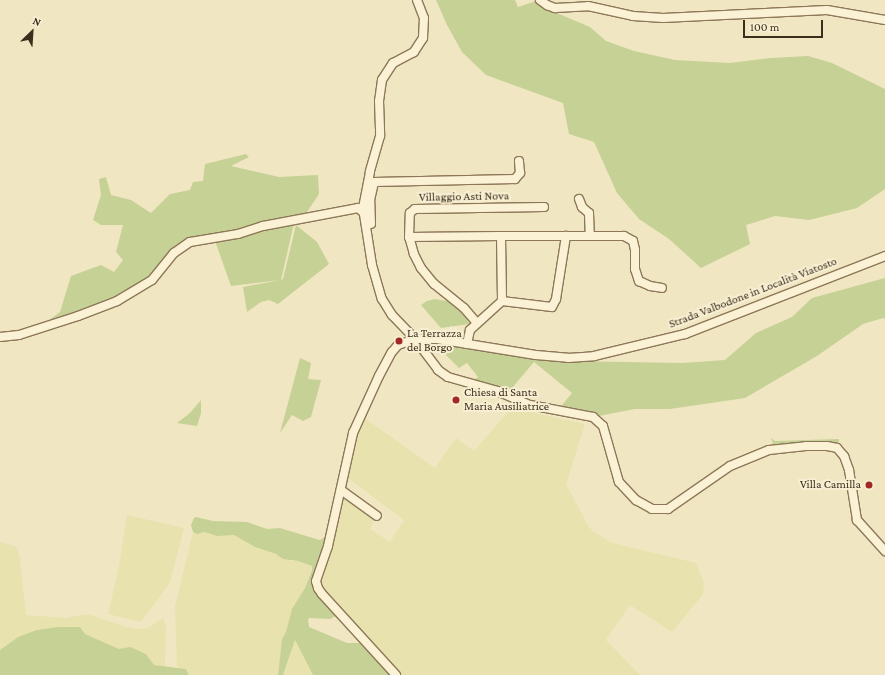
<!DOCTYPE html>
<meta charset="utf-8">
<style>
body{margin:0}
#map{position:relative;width:885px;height:675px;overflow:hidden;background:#f1e6c2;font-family:"Crimson Pro",serif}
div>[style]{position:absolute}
.farmland>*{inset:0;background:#e8e2af}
.green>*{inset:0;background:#c6d195}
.roads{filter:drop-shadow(1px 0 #8d7758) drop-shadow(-1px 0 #8d7758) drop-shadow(0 1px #8d7758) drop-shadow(0 -1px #8d7758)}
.minor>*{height:8px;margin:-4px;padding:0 4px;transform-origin:4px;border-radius:4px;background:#fbf2d6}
.dots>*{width:11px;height:11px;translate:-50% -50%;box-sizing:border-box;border:2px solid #f8efd3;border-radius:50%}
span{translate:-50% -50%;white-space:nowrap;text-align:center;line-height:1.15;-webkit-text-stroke:4px #f8efd3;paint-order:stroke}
.street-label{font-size:12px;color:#3c2e1d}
.poi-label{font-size:12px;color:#3c2e1d}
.left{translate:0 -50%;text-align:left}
.right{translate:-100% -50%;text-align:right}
.north{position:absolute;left:12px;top:12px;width:40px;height:40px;-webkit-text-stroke:3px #f8efd3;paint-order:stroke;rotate:25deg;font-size:11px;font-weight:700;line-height:16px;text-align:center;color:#3c2e1d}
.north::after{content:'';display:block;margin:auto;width:14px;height:18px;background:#3c2e1d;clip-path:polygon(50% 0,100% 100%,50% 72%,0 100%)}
.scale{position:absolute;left:743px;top:20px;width:80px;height:18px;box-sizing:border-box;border:2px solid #3c2e1d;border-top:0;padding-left:5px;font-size:12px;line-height:14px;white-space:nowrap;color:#3c2e1d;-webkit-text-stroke:3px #f8efd3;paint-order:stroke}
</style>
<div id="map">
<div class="farmland">
<i style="clip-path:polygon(513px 406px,516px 409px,585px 424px,566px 484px,588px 526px,593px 531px,612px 543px,696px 563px,704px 583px,703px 594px,672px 632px,630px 605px,606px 640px,640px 675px,396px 675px,322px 594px,316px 581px,341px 490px,377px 516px,370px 529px,390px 542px,404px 520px,344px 475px,360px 415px,435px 468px,456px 438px,474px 451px)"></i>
<i style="clip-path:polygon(127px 515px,184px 528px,170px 583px,141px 622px,108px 614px,119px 566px)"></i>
<i style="clip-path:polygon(193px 532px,195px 533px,204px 532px,212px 535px,234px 535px,255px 547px,263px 549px,291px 561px,298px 561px,312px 566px,305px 588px,292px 610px,286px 632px,282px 639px,278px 675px,189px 675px,186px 669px,177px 667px,175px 606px)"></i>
<i style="clip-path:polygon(0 542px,12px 545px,17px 548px,20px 559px,26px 615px,66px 618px,81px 615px,90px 615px,127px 627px,141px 629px,148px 628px,163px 618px,166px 626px,165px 666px,154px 665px,146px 654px,119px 649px,85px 634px,80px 627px,18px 637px,0 650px)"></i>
<i style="clip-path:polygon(295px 640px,313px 675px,283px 675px)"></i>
</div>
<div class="green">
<i style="clip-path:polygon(436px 0,515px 0,518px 7px,539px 0,552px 11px,590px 27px,606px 41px,634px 51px,675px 60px,730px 63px,771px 58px,808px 56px,832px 63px,885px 89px,885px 189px,857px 208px,809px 220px,775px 216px,746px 225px,750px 244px,701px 268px,669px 239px,639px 219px,617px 193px,594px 142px,569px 134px,563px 103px,486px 75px,462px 52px,447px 25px)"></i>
<i style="clip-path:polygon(246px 154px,249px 157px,231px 166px,279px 177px,318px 175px,319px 194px,303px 218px,294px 223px,281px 280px,283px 279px,296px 225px,317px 242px,329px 264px,278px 304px,269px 300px,261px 302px,247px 312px,243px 287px,280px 280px,231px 286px,214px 238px,190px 242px,160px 273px,117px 301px,37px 329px,60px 312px,71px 276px,101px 265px,114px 272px,123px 260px,116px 252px,123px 225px,101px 225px,93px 220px,101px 195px,99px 179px,106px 177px,111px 195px,131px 200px,151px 213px,170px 194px,190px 190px,193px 182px,203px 181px,205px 164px)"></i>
<i style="clip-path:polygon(885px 278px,885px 319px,883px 318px,863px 324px,817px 356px,745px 398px,670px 409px,635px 409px,593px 417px,560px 411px,562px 405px,572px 393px,534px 362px,506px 395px,471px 382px,478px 377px,467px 363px,459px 368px,446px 355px,448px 344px,568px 361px,683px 363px,725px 360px,756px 333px,792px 317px,812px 298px)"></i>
<i style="clip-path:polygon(435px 299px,451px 302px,465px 314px,469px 324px,441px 328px,421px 305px,427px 301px)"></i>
<i style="clip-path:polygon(300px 358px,311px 363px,308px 379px,321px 380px,311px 417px,303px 421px,292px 415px,280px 433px)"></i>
<i style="clip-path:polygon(201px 400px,201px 413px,197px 426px,177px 423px,190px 413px)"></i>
<i style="clip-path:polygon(771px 438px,775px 441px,839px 439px,839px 441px,837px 445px,774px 446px)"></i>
<i style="clip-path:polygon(196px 517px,213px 521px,247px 522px,267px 529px,280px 528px,316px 539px,320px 540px,327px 536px,316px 581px,317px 595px,338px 615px,330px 619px,310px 618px,308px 619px,309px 627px,347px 643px,366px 643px,396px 675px,313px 675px,295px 640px,283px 675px,278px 675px,282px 639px,286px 632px,292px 609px,305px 588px,312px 570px,312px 566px,298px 561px,283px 559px,276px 554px,255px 547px,234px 535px,217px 536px,204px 532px,197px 534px,193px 532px,191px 525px,194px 518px)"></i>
<i style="clip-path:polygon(58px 627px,80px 627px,85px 634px,119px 649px,130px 647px,146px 654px,154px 665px,186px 669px,189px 675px,0 675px,0 650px,18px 637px,37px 630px)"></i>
</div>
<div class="roads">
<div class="minor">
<i style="left:417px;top:0;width:19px;rotate:69deg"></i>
<i style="left:424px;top:18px;width:20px;rotate:93deg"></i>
<i style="left:423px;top:38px;width:17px;rotate:123deg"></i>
<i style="left:414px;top:52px;width:24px;rotate:152deg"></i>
<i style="left:393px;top:63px;width:20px;rotate:123deg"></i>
<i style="left:382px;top:80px;width:21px;rotate:98deg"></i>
<i style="left:379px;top:101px;width:35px;rotate:88deg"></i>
<i style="left:380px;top:136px;width:37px;rotate:106deg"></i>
<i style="left:370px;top:172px;width:37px;rotate:101deg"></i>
<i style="left:363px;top:208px;width:58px;rotate:81deg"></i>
<i style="left:372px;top:265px;width:35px;rotate:74deg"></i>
<i style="left:382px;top:299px;width:19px;rotate:58deg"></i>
<i style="left:392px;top:315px;width:33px;rotate:46deg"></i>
<i style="left:415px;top:339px;width:39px;rotate:53deg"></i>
<i style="left:438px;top:370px;width:12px;rotate:35deg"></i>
<i style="left:448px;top:377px;width:51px;rotate:15.9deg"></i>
<i style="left:497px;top:391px;width:36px;rotate:23deg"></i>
<i style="left:530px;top:405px;width:64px;rotate:10.8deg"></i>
<i style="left:593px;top:417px;width:13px;rotate:42deg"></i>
<i style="left:603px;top:426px;width:58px;rotate:74.1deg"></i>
<i style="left:619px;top:482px;width:25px;rotate:47deg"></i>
<i style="left:636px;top:500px;width:18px;rotate:29deg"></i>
<i style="left:652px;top:509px;width:16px"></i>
<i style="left:668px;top:509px;width:75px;rotate:-34.7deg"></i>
<i style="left:730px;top:466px;width:42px;rotate:-22.3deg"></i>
<i style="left:769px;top:450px;width:37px;rotate:-6deg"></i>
<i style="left:806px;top:446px;width:21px"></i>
<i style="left:827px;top:446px;width:10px;rotate:11deg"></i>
<i style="left:837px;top:448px;width:11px;rotate:49deg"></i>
<i style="left:844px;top:456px;width:15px;rotate:70deg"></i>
<i style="left:849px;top:470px;width:51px;rotate:80.9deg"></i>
<i style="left:857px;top:520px;width:42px;rotate:47.9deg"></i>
<i style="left:540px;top:0;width:9px;rotate:36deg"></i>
<i style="left:547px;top:5px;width:9px;rotate:21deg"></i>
<i style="left:555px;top:8px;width:33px;rotate:-3deg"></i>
<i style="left:588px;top:6px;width:46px;rotate:12.5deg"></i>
<i style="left:633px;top:16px;width:30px;rotate:4deg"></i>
<i style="left:663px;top:18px;width:164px;rotate:-2.8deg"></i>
<i style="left:827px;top:10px;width:59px;rotate:9.8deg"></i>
<i style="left:579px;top:199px;width:9px;rotate:69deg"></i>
<i style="left:582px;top:207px;width:9px;rotate:41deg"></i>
<i style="left:589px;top:213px;width:23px;rotate:88deg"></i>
<i style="left:371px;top:224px;width:24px;rotate:-92deg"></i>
<i style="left:370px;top:200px;width:18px;rotate:-77deg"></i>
<i style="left:374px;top:182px;width:141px;rotate:-1.2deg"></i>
<i style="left:515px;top:179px;width:8px;rotate:-50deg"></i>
<i style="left:520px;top:173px;width:12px;rotate:-95deg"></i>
<i style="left:566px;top:236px;width:58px"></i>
<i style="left:624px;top:236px;width:10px;rotate:29deg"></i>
<i style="left:633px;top:241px;width:9px;rotate:77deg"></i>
<i style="left:635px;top:250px;width:19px;rotate:90deg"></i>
<i style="left:635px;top:269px;width:13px;rotate:72deg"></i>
<i style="left:639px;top:281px;width:12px;rotate:24deg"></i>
<i style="left:650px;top:286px;width:12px;rotate:9deg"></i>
<i style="left:409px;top:237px;width:92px;rotate:-0.6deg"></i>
<i style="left:477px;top:323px;width:20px;rotate:-131deg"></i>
<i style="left:464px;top:308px;width:38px;rotate:-141deg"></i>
<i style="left:434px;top:284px;width:21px;rotate:-129deg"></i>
<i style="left:421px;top:268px;width:16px;rotate:-117deg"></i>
<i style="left:414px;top:254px;width:18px;rotate:-106deg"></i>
<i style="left:409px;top:237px;width:24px;rotate:-88deg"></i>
<i style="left:410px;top:213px;width:6px;rotate:-39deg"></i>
<i style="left:415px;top:209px;width:129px;rotate:-0.9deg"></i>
<i style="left:0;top:337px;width:19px;rotate:-6deg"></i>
<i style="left:19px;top:335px;width:62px;rotate:-17.9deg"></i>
<i style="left:78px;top:316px;width:42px;rotate:-21deg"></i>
<i style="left:117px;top:301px;width:41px;rotate:-31deg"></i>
<i style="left:152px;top:280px;width:35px;rotate:-51deg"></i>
<i style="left:174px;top:253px;width:19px;rotate:-35deg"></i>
<i style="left:190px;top:242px;width:49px;rotate:-9.5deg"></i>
<i style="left:238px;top:234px;width:26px;rotate:-18deg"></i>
<i style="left:263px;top:226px;width:97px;rotate:-10.7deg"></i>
<i style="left:358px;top:208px;width:8px;rotate:40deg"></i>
<i style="left:467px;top:344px;width:14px;rotate:-78deg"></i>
<i style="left:470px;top:330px;width:43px;rotate:-42.2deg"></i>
<i style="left:502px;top:301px;width:50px;rotate:6.8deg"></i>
<i style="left:552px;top:307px;width:9px;rotate:-63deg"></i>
<i style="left:556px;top:299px;width:64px;rotate:-81deg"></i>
<i style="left:566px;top:236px;width:65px;rotate:180deg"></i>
<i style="left:501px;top:236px;width:65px;rotate:89.1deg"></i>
<i style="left:341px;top:490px;width:44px;rotate:35.8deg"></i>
<i style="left:396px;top:675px;width:110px;rotate:-132.4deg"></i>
<i style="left:322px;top:594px;width:7px;rotate:-124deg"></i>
<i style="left:318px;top:588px;width:7px;rotate:-106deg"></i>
<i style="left:316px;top:581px;width:37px;rotate:-71deg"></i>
<i style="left:328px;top:546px;width:116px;rotate:-77.5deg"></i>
<i style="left:353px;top:433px;width:63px;rotate:-65.5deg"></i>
<i style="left:379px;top:376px;width:27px;rotate:-62deg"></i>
<i style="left:392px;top:352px;width:9px;rotate:-49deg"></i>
<i style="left:398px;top:345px;width:18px;rotate:-19deg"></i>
<i style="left:415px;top:339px;width:22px"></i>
<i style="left:437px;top:339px;width:100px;rotate:9.2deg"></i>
<i style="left:536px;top:355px;width:32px;rotate:5deg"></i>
<i style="left:568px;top:358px;width:26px;rotate:-4deg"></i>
<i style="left:594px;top:356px;width:94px;rotate:-13.6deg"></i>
<i style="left:685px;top:334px;width:215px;rotate:-21.3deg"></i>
</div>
</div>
<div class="dots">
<i style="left:399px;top:341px;background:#a12923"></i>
<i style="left:456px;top:400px;background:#a12923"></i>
<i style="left:869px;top:485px;background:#a12923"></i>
</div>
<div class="street-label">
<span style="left:464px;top:197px;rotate:-1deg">Villaggio Asti Nova</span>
<span style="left:753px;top:293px;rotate:-21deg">Strada Valbodone in Località Viatosto</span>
</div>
<div class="poi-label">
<span class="left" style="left:407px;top:341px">La Terrazza<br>del Borgo</span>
<span class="left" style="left:464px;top:400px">Chiesa di Santa<br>Maria Ausiliatrice</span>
<span class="right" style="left:861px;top:485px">Villa Camilla</span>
</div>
<div class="north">N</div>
<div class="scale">100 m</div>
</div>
